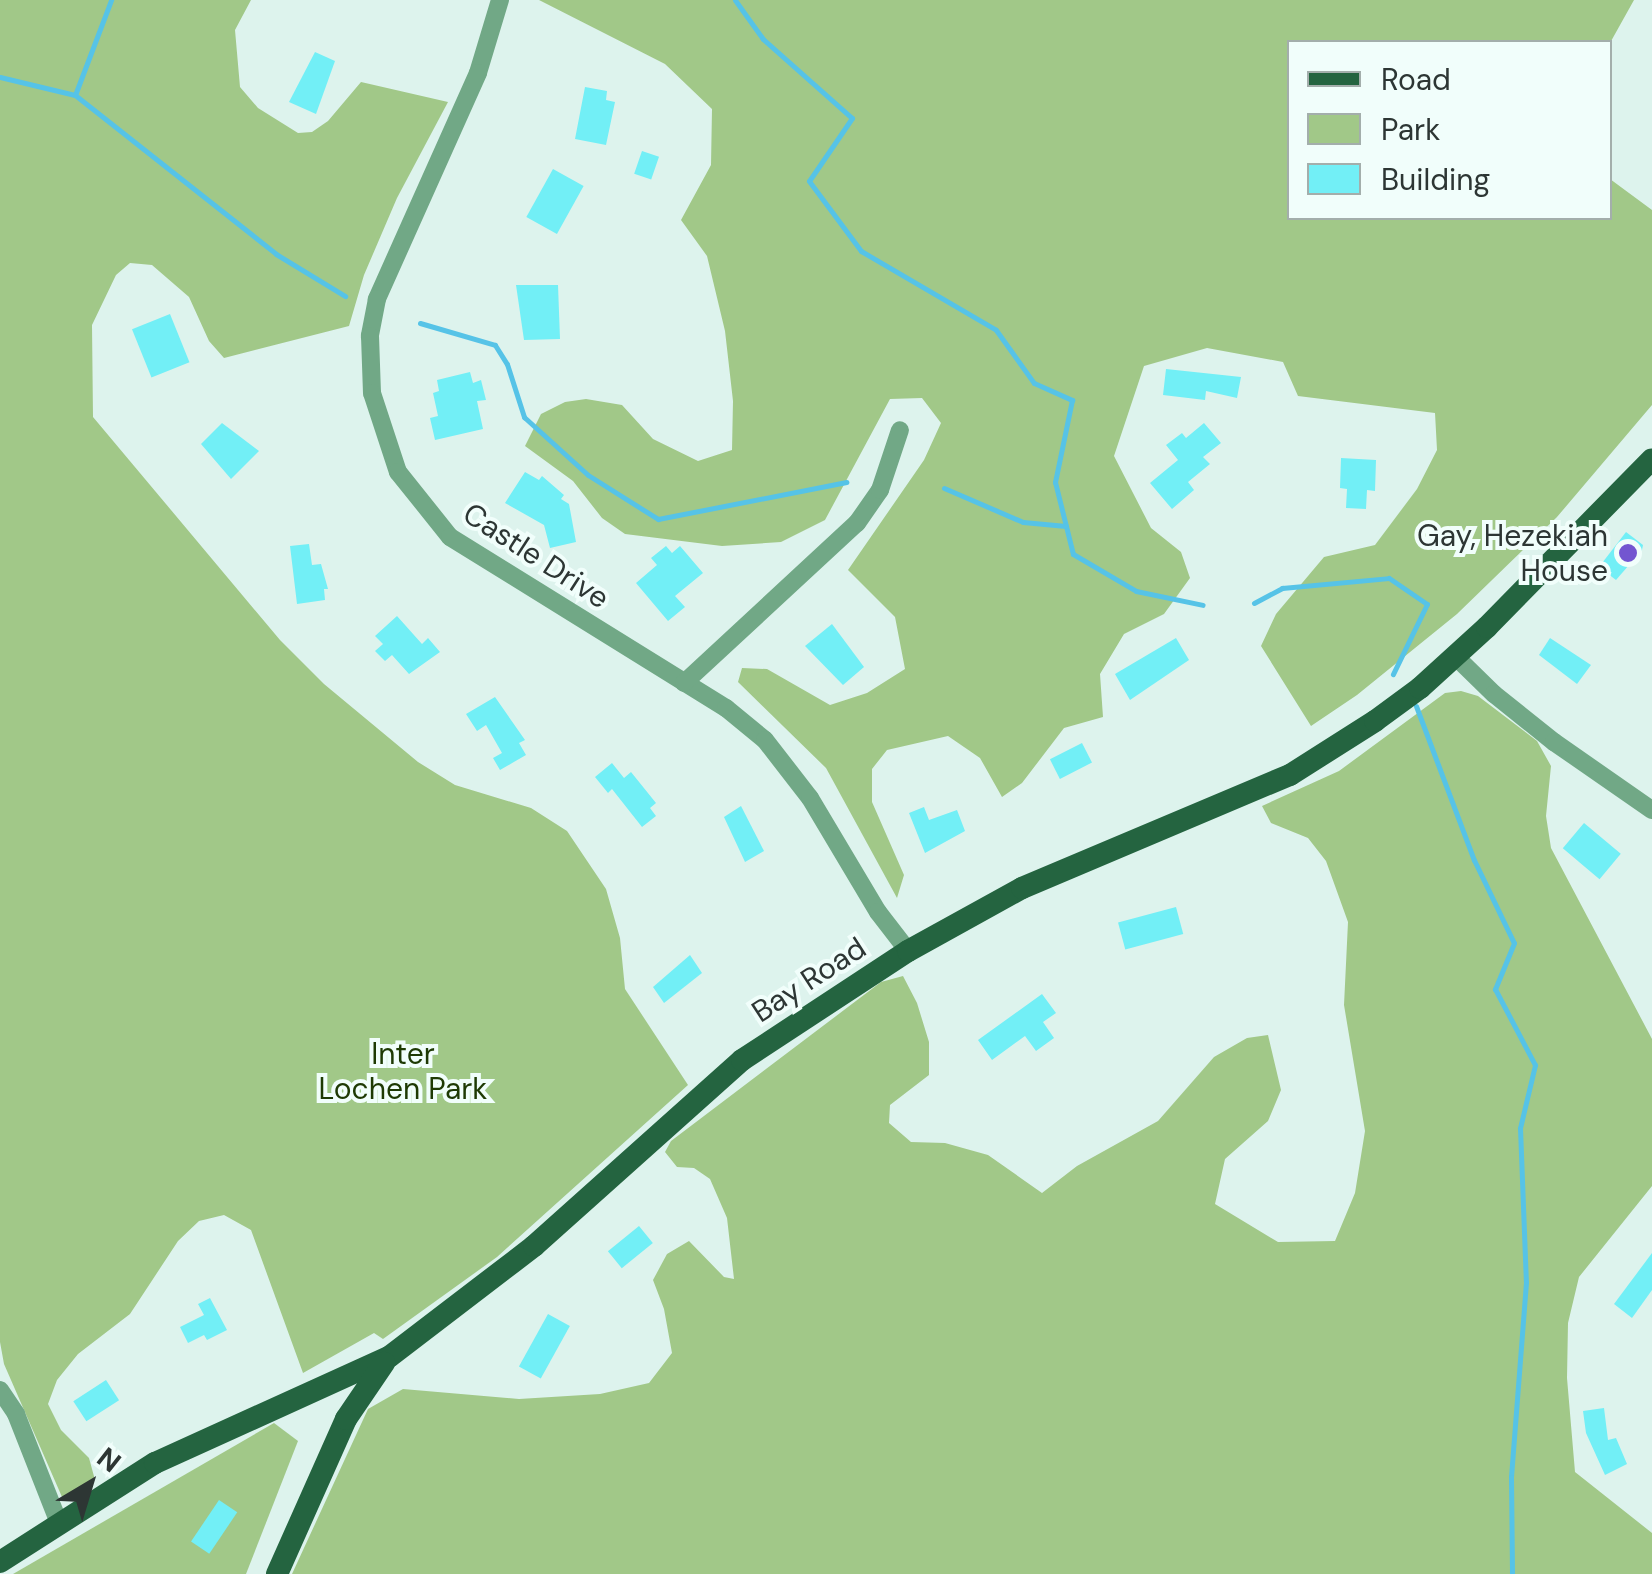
<!DOCTYPE html>
<style>
body{margin:0}
#map{position:relative;width:1652px;height:1574px;overflow:hidden;background:#ddf3ed;font-family:"DM Sans",sans-serif}
div>[style]{position:absolute}
.green>*{inset:0;background:#a1c888}
.stream>*{height:5px;margin:-2.5px;padding:0 2.5px;transform-origin:2.5px;border-radius:2.5px;background:#56c3e7}
.building>*{inset:0;background:#72eff6;transform-origin:0 0}
.minor>*{height:18px;margin:-9px;padding:0 9px;transform-origin:9px;border-radius:9px;background:#71a886}
.major>*{height:22px;margin:-11px;padding:0 11px;transform-origin:11px;border-radius:11px;background:#246440}
.dots>*{width:28px;height:28px;translate:-50% -50%;box-sizing:border-box;border:5px solid #f1fefb;border-radius:50%}
span{translate:-50% -50%;white-space:nowrap;text-align:center;line-height:1.15;-webkit-text-stroke:8px #f1fefb;paint-order:stroke}
.poi-label{font-size:30px;color:#2d3634}
.right{translate:-100% -50%;text-align:right}
.street-label{font-size:30px;color:#2d3634}
.park-label{font-size:30px;color:#1e3a04}
.legend{position:absolute;left:1287px;top:40px;width:325px;height:180px;box-sizing:border-box;background:#f1fefb;border:2px solid #a3aeab;margin:0;padding:12px 18px;list-style:none;font-size:30px;color:#2d3634}
.legend li{display:flex;align-items:center;gap:20px;height:50px}
.legend b{width:50px;border:2px solid #a3aeab}
.north{position:absolute;left:40px;top:1434px;width:100px;height:100px;-webkit-text-stroke:8px #f1fefb;paint-order:stroke;rotate:38deg;font-size:28px;font-weight:700;line-height:40px;text-align:center;color:#2d3634}
.north::after{content:'';display:block;margin:auto;width:35px;height:45px;background:#2d3634;clip-path:polygon(50% 0,100% 100%,50% 72%,0 100%)}
</style>
<div id="map">
<div class="green">
<i style="clip-path:polygon(0 0,251px 0,235px 30px,240px 87px,258px 108px,298px 133px,312px 132px,328px 121px,361px 82px,448px 102px,397px 198px,364px 275px,349px 326px,224px 358px,209px 341px,189px 297px,152px 265px,130px 263px,116px 275px,92px 325px,93px 417px,280px 640px,324px 684px,418px 762px,455px 785px,531px 808px,567px 831px,606px 889px,620px 938px,625px 989px,688px 1085px,497px 1257px,383px 1339px,374px 1333px,303px 1373px,251px 1230px,224px 1215px,199px 1221px,178px 1241px,130px 1314px,78px 1354px,57px 1380px,48px 1404px,61px 1430px,89px 1458px,95px 1480px,62px 1497px,4px 1364px,0 1342px)"></i>
<i style="clip-path:polygon(539px 0,1634px 0,1610px 43px,1290px 42px,1290px 218px,1610px 218px,1610px 179px,1652px 210px,1652px 405px,1557px 517px,1457px 614px,1357px 695px,1311px 726px,1261px 646px,1276px 614px,1324px 557px,1375px 545px,1417px 489px,1437px 450px,1435px 413px,1298px 396px,1283px 362px,1207px 348px,1144px 366px,1114px 456px,1151px 528px,1181px 552px,1190px 578px,1164px 614px,1124px 634px,1100px 674px,1103px 717px,1064px 728px,1022px 783px,1002px 797px,980px 758px,948px 736px,887px 750px,872px 769px,872px 802px,904px 875px,897px 898px,826px 768px,738px 682px,742px 668px,767px 669px,830px 705px,867px 693px,905px 669px,895px 617px,848px 570px,924px 460px,941px 423px,922px 398px,890px 399px,825px 520px,781px 542px,722px 546px,625px 534px,602px 518px,573px 481px,525px 446px,541px 414px,565px 402px,586px 399px,622px 405px,653px 439px,698px 461px,732px 450px,733px 401px,725px 331px,707px 256px,681px 220px,711px 165px,712px 109px,665px 64px)"></i>
<i style="clip-path:polygon(1461px 691px,1478px 696px,1537px 741px,1551px 766px,1546px 816px,1551px 848px,1652px 1039px,1652px 1186px,1579px 1277px,1568px 1323px,1567px 1378px,1575px 1472px,1652px 1533px,1652px 1574px,292px 1574px,368px 1409px,403px 1389px,519px 1399px,600px 1394px,649px 1383px,672px 1353px,664px 1309px,653px 1280px,667px 1254px,689px 1241px,724px 1277px,734px 1279px,727px 1218px,710px 1179px,694px 1168px,677px 1167px,665px 1152px,671px 1141px,881px 982px,903px 976px,917px 1003px,929px 1042px,929px 1075px,890px 1105px,889px 1123px,911px 1142px,945px 1143px,988px 1155px,1042px 1193px,1077px 1166px,1158px 1121px,1214px 1057px,1247px 1038px,1268px 1035px,1281px 1090px,1268px 1121px,1225px 1159px,1215px 1204px,1278px 1242px,1335px 1241px,1355px 1193px,1365px 1131px,1344px 1005px,1348px 922px,1326px 861px,1308px 838px,1271px 823px,1262px 806px,1339px 771px,1445px 693px)"></i>
<i style="clip-path:polygon(274px 1423px,298px 1441px,246px 1574px,13px 1574px)"></i>
</div>
<div class="stream">
<i style="left:735px;top:0;width:48px;rotate:54.3deg"></i>
<i style="left:763px;top:39px;width:119px;rotate:41.6deg"></i>
<i style="left:852px;top:118px;width:76px;rotate:124.3deg"></i>
<i style="left:809px;top:181px;width:87px;rotate:53.4deg"></i>
<i style="left:861px;top:251px;width:156px;rotate:30.3deg"></i>
<i style="left:996px;top:330px;width:65px;rotate:54.4deg"></i>
<i style="left:1034px;top:383px;width:42px;rotate:24.1deg"></i>
<i style="left:1072px;top:400px;width:84px;rotate:101.7deg"></i>
<i style="left:1055px;top:482px;width:74px;rotate:76deg"></i>
<i style="left:1073px;top:554px;width:73px;rotate:30.4deg"></i>
<i style="left:1136px;top:591px;width:68px;rotate:11.8deg"></i>
<i style="left:0;top:77px;width:77px;rotate:13.5deg"></i>
<i style="left:75px;top:95px;width:256px;rotate:38.3deg"></i>
<i style="left:276px;top:254px;width:81px;rotate:31.3deg"></i>
<i style="left:75px;top:95px;width:102px;rotate:-69.2deg"></i>
<i style="left:420px;top:323px;width:78px;rotate:16.3deg"></i>
<i style="left:495px;top:345px;width:22px;rotate:58deg"></i>
<i style="left:507px;top:364px;width:56px;rotate:72.2deg"></i>
<i style="left:524px;top:417px;width:86px;rotate:42.2deg"></i>
<i style="left:588px;top:475px;width:83px;rotate:32.2deg"></i>
<i style="left:658px;top:519px;width:192px;rotate:-11.1deg"></i>
<i style="left:944px;top:488px;width:86px;rotate:23.3deg"></i>
<i style="left:1023px;top:522px;width:43px;rotate:5.3deg"></i>
<i style="left:1254px;top:603px;width:32px;rotate:-28deg"></i>
<i style="left:1282px;top:588px;width:107px;rotate:-5.3deg"></i>
<i style="left:1389px;top:578px;width:46px;rotate:34.4deg"></i>
<i style="left:1427px;top:604px;width:78px;rotate:115.9deg"></i>
<i style="left:1416px;top:706px;width:165px;rotate:69.4deg"></i>
<i style="left:1474px;top:860px;width:92px;rotate:64.3deg"></i>
<i style="left:1514px;top:943px;width:50px;rotate:112.4deg"></i>
<i style="left:1495px;top:989px;width:86px;rotate:62.2deg"></i>
<i style="left:1535px;top:1065px;width:65px;rotate:103.4deg"></i>
<i style="left:1520px;top:1128px;width:154px;rotate:87.8deg"></i>
<i style="left:1526px;top:1282px;width:196px;rotate:94.4deg"></i>
<i style="left:1511px;top:1477px;width:97px;rotate:89.4deg"></i>
</div>
<div class="building">
<i style="clip-path:polygon(315px 52px,335px 61px,316px 114px,289px 102px)"></i>
<i style="clip-path:polygon(585px 87px,607px 91px,606px 100px,615px 102px,606px 145px,575px 139px)"></i>
<i style="left:642px;top:151px;width:18px;height:24px;rotate:19deg"></i>
<i style="left:553px;top:169px;width:35px;height:55px;rotate:29deg"></i>
<i style="clip-path:polygon(516px 285px,558px 285px,560px 339px,524px 340px)"></i>
<i style="left:170px;top:314px;width:52px;height:41px;rotate:68deg"></i>
<i style="clip-path:polygon(1166px 369px,1241px 377px,1237px 398px,1206px 391px,1205px 400px,1163px 395px)"></i>
<i style="clip-path:polygon(470px 372px,473px 383px,481px 380px,486px 400px,477px 401px,483px 429px,435px 440px,430px 418px,438px 416px,433px 393px,439px 391px,437px 380px)"></i>
<i style="clip-path:polygon(222px 423px,259px 451px,231px 479px,201px 444px)"></i>
<i style="clip-path:polygon(1204px 423px,1221px 443px,1203px 457px,1210px 464px,1188px 482px,1194px 490px,1172px 509px,1150px 483px,1178px 460px,1166px 445px,1182px 433px,1186px 438px)"></i>
<i style="clip-path:polygon(1341px 458px,1376px 460px,1375px 491px,1367px 490px,1366px 509px,1346px 508px,1347px 489px,1340px 488px)"></i>
<i style="clip-path:polygon(525px 472px,539px 480px,542px 476px,564px 495px,561px 499px,569px 504px,576px 542px,550px 548px,544px 525px,505px 503px)"></i>
<i style="clip-path:polygon(1626px 532px,1643px 545px,1642px 550px,1616px 580px,1599px 567px)"></i>
<i style="clip-path:polygon(309px 544px,312px 565px,321px 564px,328px 589px,324px 589px,325px 600px,297px 604px,290px 546px)"></i>
<i style="clip-path:polygon(666px 546px,672px 553px,680px 546px,703px 573px,675px 596px,685px 607px,668px 621px,636px 583px,657px 565px,651px 558px)"></i>
<i style="clip-path:polygon(397px 616px,422px 644px,428px 638px,440px 652px,409px 674px,392px 655px,385px 661px,375px 651px,383px 644px,375px 636px)"></i>
<i style="clip-path:polygon(832px 624px,864px 667px,843px 685px,805px 646px)"></i>
<i style="clip-path:polygon(1176px 638px,1189px 660px,1130px 700px,1115px 674px)"></i>
<i style="clip-path:polygon(1550px 638px,1591px 665px,1577px 684px,1539px 655px)"></i>
<i style="clip-path:polygon(495px 697px,525px 740px,519px 743px,526px 755px,500px 770px,493px 758px,502px 753px,486px 725px,477px 731px,466px 714px)"></i>
<i style="left:1082px;top:743px;width:22px;height:36px;rotate:63deg"></i>
<i style="clip-path:polygon(612px 763px,624px 778px,631px 772px,656px 803px,650px 808px,656px 816px,642px 827px,612px 789px,608px 793px,595px 777px)"></i>
<i style="clip-path:polygon(741px 806px,764px 851px,745px 862px,724px 817px)"></i>
<i style="clip-path:polygon(924px 807px,929px 820px,957px 810px,965px 831px,925px 853px,909px 813px)"></i>
<i style="left:1584px;top:823px;width:48px;height:33px;rotate:40deg"></i>
<i style="left:1176px;top:907px;width:28px;height:60px;rotate:75deg"></i>
<i style="clip-path:polygon(690px 955px,702px 973px,664px 1003px,653px 987px)"></i>
<i style="clip-path:polygon(1042px 994px,1056px 1013px,1043px 1022px,1054px 1038px,1036px 1051px,1025px 1036px,992px 1060px,978px 1040px)"></i>
<i style="left:639px;top:1226px;width:22px;height:40px;rotate:51deg"></i>
<i style="clip-path:polygon(1652px 1253px,1652px 1290px,1632px 1318px,1614px 1304px)"></i>
<i style="clip-path:polygon(210px 1298px,227px 1330px,207px 1340px,204px 1335px,188px 1343px,180px 1327px,204px 1315px,198px 1304px)"></i>
<i style="left:548px;top:1314px;width:25px;height:60px;rotate:29deg"></i>
<i style="left:106px;top:1380px;width:24px;height:39px;rotate:57deg"></i>
<i style="clip-path:polygon(1604px 1408px,1608px 1440px,1616px 1438px,1627px 1464px,1605px 1475px,1586px 1433px,1583px 1411px)"></i>
<i style="left:219px;top:1500px;width:22px;height:50px;rotate:34deg"></i>
</div>
<div class="minor">
<i style="left:500px;top:0;width:76px;rotate:106.8deg"></i>
<i style="left:478px;top:73px;width:248px;rotate:114.1deg"></i>
<i style="left:377px;top:299px;width:38px;rotate:101deg"></i>
<i style="left:370px;top:336px;width:57px;rotate:88deg"></i>
<i style="left:372px;top:393px;width:83px;rotate:71.8deg"></i>
<i style="left:398px;top:472px;width:83px;rotate:51.3deg"></i>
<i style="left:450px;top:537px;width:325px;rotate:31.8deg"></i>
<i style="left:726px;top:708px;width:50px;rotate:39.4deg"></i>
<i style="left:765px;top:740px;width:73px;rotate:52.2deg"></i>
<i style="left:810px;top:798px;width:133px;rotate:59.2deg"></i>
<i style="left:878px;top:912px;width:49px;rotate:52.4deg"></i>
<i style="left:1455px;top:656px;width:54px;rotate:44.3deg"></i>
<i style="left:1494px;top:694px;width:77px;rotate:38.7deg"></i>
<i style="left:1554px;top:742px;width:119px;rotate:34.8deg"></i>
<i style="left:684px;top:683px;width:236px;rotate:-42.8deg"></i>
<i style="left:857px;top:523px;width:40px;rotate:-55.1deg"></i>
<i style="left:880px;top:490px;width:63px;rotate:-71.6deg"></i>
<i style="left:0;top:1390px;width:29px;rotate:56deg"></i>
<i style="left:16px;top:1414px;width:117px;rotate:68.5deg"></i>
</div>
<div class="major">
<i style="left:0;top:1562px;width:184px;rotate:-32.6deg"></i>
<i style="left:155px;top:1463px;width:257px;rotate:-24.4deg"></i>
<i style="left:389px;top:1357px;width:183px;rotate:-37.4deg"></i>
<i style="left:534px;top:1246px;width:279px;rotate:-41.8deg"></i>
<i style="left:742px;top:1060px;width:199px;rotate:-33.3deg"></i>
<i style="left:908px;top:951px;width:130px;rotate:-28.9deg"></i>
<i style="left:1022px;top:888px;width:291px;rotate:-22.9deg"></i>
<i style="left:1290px;top:775px;width:101px;rotate:-32.4deg"></i>
<i style="left:1375px;top:721px;width:56px;rotate:-36.3deg"></i>
<i style="left:1420px;top:688px;width:91px;rotate:-42.3deg"></i>
<i style="left:1487px;top:627px;width:235px;rotate:-45.5deg"></i>
<i style="left:277px;top:1574px;width:170px;rotate:-66deg"></i>
<i style="left:346px;top:1419px;width:68px;rotate:-55.8deg"></i>
</div>
<div class="dots">
<i style="left:1628px;top:553px;background:#7356d0"></i>
</div>
<div class="poi-label">
<span class="right" style="left:1608px;top:553px">Gay, Hezekiah<br>House</span>
</div>
<div class="street-label">
<span style="left:536px;top:556px;rotate:33deg">Castle Drive</span>
<span style="left:809px;top:980px;rotate:-33deg">Bay Road</span>
</div>
<div class="park-label">
<span style="left:403px;top:1071px">Inter<br>Lochen Park</span>
</div>
<ul class="legend">
<li><b style="height:12px;background:#246440"></b>Road</li>
<li><b style="height:28px;background:#a1c888"></b>Park</li>
<li><b style="height:28px;background:#72eff6"></b>Building</li>
</ul>
<div class="north">N</div>
</div>
